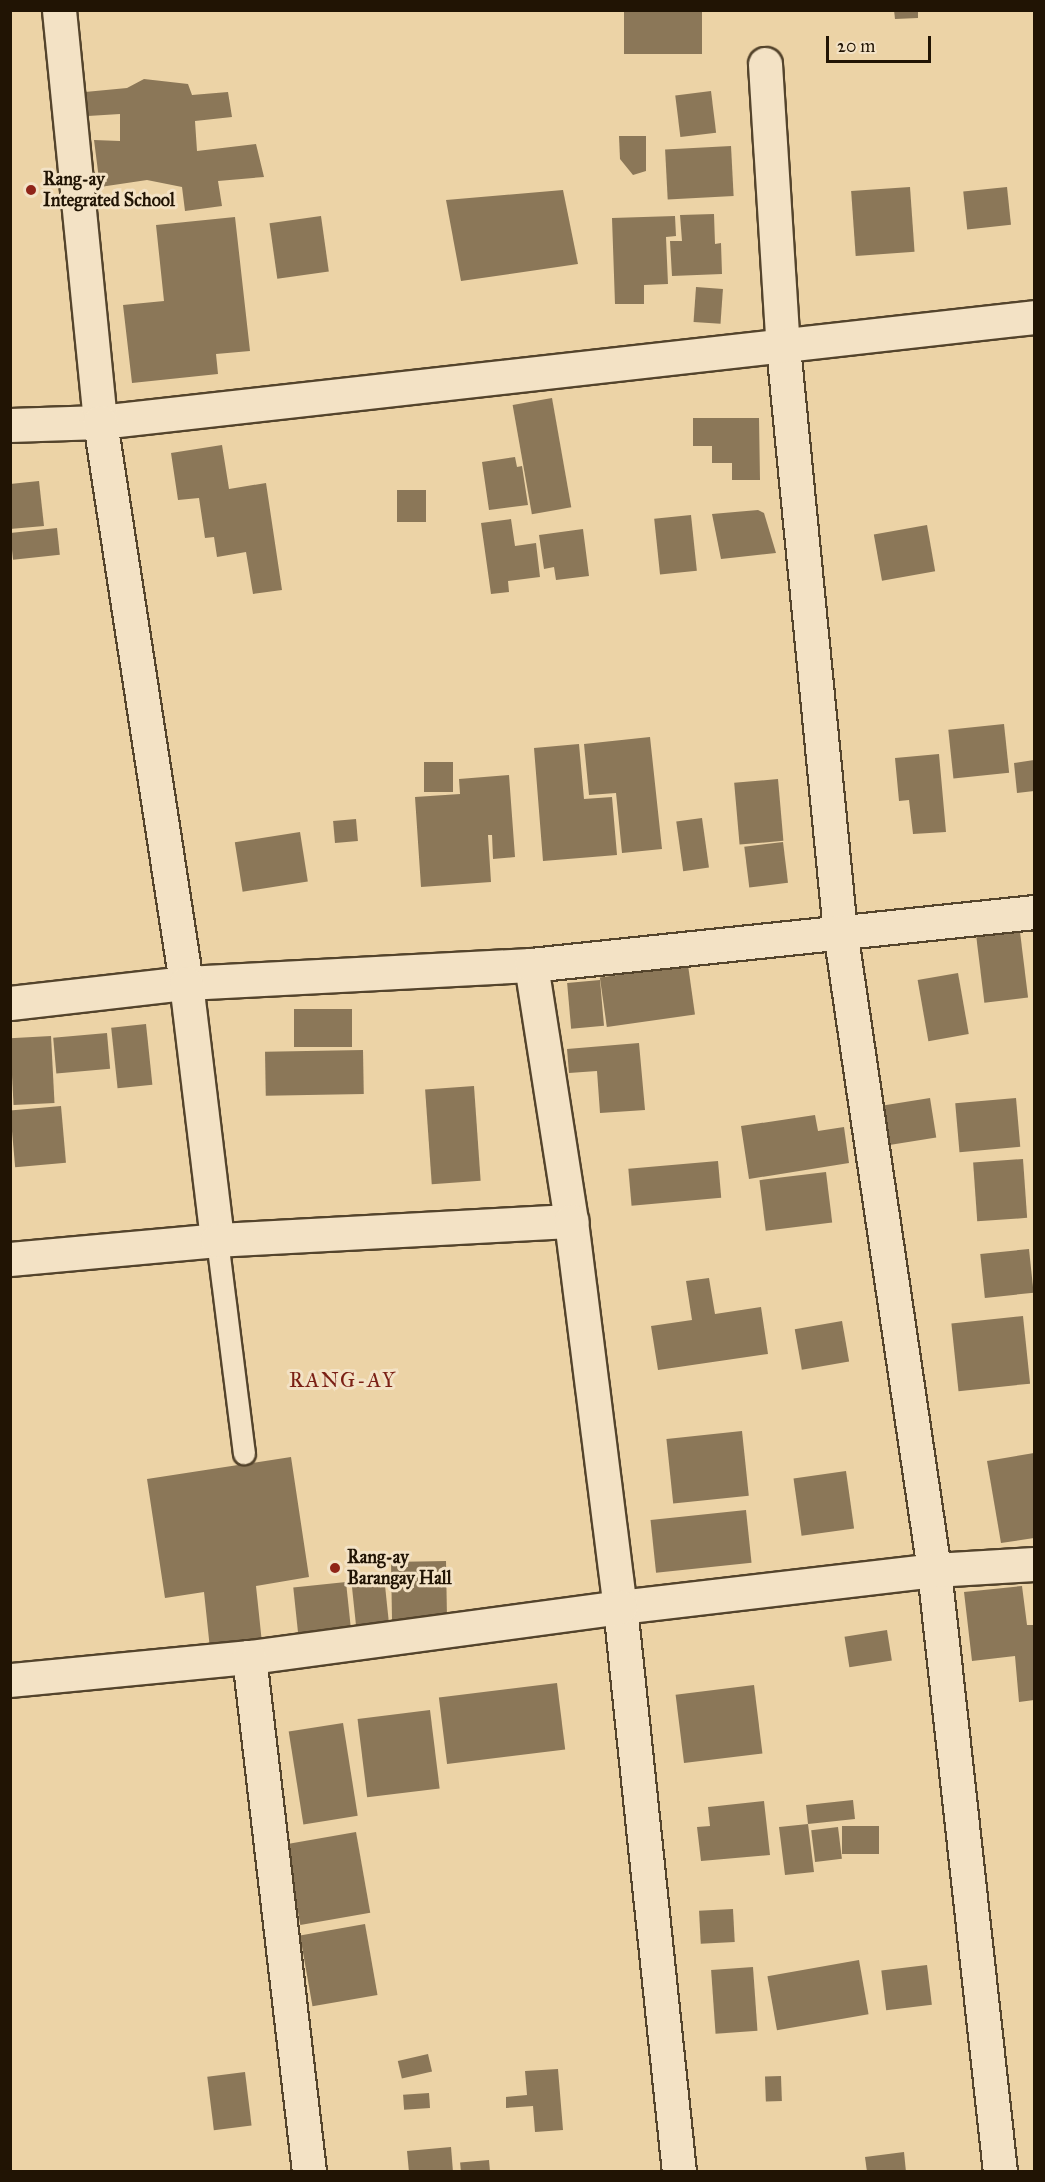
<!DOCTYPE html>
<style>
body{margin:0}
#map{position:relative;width:1045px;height:2182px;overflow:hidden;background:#ecd3a6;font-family:"IM FELL Great Primer",serif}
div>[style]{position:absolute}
.building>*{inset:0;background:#8b7758;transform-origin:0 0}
.roads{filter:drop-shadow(2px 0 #54442c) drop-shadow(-2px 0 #54442c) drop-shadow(0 2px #54442c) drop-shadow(0 -2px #54442c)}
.service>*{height:21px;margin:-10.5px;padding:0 10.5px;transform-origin:10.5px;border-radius:10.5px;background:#f3e2c5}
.minor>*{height:33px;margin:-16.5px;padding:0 16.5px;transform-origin:16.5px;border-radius:16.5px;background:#f3e2c5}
.tertiary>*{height:33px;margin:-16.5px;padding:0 16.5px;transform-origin:16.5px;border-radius:16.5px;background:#f3e2c5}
.dots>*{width:16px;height:16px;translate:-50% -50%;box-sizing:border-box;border:3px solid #f3e2c5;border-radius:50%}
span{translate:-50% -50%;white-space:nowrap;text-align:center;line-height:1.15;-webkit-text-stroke:6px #f3e2c5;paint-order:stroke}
.poi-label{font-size:18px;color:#211404;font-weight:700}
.left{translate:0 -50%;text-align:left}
.quarter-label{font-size:21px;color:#7a1f14;letter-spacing:1.5px}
.frame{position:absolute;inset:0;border:12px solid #211404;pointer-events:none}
.scale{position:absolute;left:826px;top:36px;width:105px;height:27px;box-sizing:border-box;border:3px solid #211404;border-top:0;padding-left:8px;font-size:18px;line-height:21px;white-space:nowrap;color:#211404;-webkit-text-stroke:4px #f3e2c5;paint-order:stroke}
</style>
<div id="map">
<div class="building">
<i style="left:624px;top:10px;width:78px;height:44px"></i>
<i style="clip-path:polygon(894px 10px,918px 10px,918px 18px,895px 19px)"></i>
<i style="clip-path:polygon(144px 79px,188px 84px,192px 95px,228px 92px,232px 117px,195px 121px,197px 151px,256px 144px,264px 177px,218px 181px,222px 206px,185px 211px,182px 187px,147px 180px,100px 187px,94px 140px,120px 141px,120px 114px,88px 116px,85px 92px,127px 88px)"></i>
<i style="left:711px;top:91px;width:42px;height:36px;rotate:83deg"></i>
<i style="clip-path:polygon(619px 136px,646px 136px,646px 171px,633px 175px,620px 159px)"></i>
<i style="left:731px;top:146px;width:50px;height:66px;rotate:87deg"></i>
<i style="left:910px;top:187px;width:65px;height:59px;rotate:86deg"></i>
<i style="left:1007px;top:187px;width:38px;height:44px;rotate:84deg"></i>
<i style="clip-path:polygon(563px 190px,578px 264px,461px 281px,446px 200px)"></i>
<i style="clip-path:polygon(714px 214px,715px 244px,721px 243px,722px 274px,672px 276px,670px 241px,682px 241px,680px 215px)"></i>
<i style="left:321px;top:216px;width:56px;height:52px;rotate:82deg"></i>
<i style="clip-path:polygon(675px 216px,676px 236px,666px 237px,668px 284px,644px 285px,644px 304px,615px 304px,612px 218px)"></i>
<i style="clip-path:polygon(235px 217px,250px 351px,216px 354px,218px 374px,132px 383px,123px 305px,164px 301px,156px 225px)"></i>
<i style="left:696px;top:287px;width:27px;height:35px;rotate:4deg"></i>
<i style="left:552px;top:398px;width:111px;height:40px;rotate:80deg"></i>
<i style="clip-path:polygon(693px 418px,759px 418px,760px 480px,732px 480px,732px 463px,712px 463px,712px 446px,693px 446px)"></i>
<i style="clip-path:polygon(222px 445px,229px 489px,266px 483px,282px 590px,253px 594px,246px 552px,217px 557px,214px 537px,205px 538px,199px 498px,178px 500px,171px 453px)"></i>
<i style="clip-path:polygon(515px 457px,517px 467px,522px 466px,528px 505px,489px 510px,482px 462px)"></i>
<i style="clip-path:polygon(39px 481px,44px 526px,10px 529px,10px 484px)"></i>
<i style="left:426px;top:490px;width:32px;height:29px;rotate:90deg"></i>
<i style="clip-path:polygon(758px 510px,764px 513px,776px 553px,721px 559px,712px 514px)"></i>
<i style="left:691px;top:515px;width:56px;height:37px;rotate:84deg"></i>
<i style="clip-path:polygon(511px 519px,515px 546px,536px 543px,540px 577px,508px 581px,509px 592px,491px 594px,481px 523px)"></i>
<i style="left:927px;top:525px;width:47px;height:54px;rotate:80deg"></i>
<i style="left:57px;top:528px;width:27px;height:47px;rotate:84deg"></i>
<i style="clip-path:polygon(583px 529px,589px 576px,556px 580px,554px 567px,544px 569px,539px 535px)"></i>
<i style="left:1004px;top:724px;width:49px;height:56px;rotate:84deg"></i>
<i style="clip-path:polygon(650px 737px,662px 849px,622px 853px,616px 793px,589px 795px,584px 744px)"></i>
<i style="clip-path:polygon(579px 744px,584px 799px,612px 797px,617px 855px,543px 861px,534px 748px)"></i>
<i style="clip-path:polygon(939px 754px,946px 832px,913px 834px,909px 800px,899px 801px,895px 758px)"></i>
<i style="clip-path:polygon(1034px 760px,1034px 791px,1017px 793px,1014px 763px)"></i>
<i style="left:424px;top:762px;width:29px;height:30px"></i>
<i style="clip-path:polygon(509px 775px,515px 857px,493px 859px,492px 835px,488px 835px,491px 882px,421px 887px,415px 797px,460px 794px,459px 779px)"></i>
<i style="left:778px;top:779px;width:62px;height:44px;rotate:85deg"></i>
<i style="left:702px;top:818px;width:50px;height:26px;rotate:82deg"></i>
<i style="left:356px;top:819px;width:22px;height:23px;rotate:85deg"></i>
<i style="left:300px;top:832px;width:50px;height:66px;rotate:81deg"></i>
<i style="left:783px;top:842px;width:41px;height:39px;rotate:83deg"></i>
<i style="left:1020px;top:932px;width:66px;height:44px;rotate:83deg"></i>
<i style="left:688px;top:965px;width:50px;height:89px;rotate:82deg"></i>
<i style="left:958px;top:973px;width:62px;height:41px;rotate:80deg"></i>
<i style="left:600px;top:980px;width:46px;height:33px;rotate:85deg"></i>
<i style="left:294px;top:1009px;width:58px;height:38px"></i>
<i style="left:146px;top:1024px;width:61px;height:35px;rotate:84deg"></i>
<i style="left:107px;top:1033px;width:36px;height:54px;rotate:85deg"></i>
<i style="left:51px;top:1036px;width:67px;height:41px;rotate:87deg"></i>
<i style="clip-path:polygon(639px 1043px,645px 1110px,600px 1113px,597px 1071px,569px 1073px,567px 1049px)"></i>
<i style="left:363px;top:1050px;width:44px;height:98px;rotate:89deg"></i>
<i style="left:474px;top:1086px;width:95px;height:49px;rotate:86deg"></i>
<i style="left:930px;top:1098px;width:40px;height:49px;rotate:81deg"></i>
<i style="left:1016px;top:1098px;width:49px;height:61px;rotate:85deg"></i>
<i style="left:61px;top:1106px;width:57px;height:51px;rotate:85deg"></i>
<i style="clip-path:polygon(815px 1115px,818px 1131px,844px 1127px,849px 1163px,749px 1179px,741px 1126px)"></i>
<i style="left:1023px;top:1159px;width:59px;height:50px;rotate:86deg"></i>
<i style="left:718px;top:1161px;width:37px;height:90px;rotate:85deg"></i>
<i style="left:826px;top:1172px;width:51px;height:67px;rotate:83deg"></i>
<i style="left:1029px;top:1249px;width:44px;height:49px;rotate:84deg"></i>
<i style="clip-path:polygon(709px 1278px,715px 1314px,761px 1307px,768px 1354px,658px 1370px,651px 1326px,692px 1320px,686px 1281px)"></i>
<i style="left:1023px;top:1316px;width:68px;height:72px;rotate:84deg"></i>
<i style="left:842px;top:1321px;width:41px;height:48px;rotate:80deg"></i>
<i style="left:742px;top:1431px;width:65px;height:76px;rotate:84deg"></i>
<i style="clip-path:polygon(1034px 1453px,1034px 1538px,1001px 1543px,987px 1461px)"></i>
<i style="clip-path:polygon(291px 1457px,309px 1577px,256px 1586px,262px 1643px,210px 1649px,204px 1592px,165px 1598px,147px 1479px)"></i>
<i style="left:846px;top:1471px;width:58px;height:53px;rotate:82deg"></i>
<i style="left:746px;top:1510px;width:53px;height:96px;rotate:84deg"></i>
<i style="left:446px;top:1561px;width:63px;height:55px;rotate:89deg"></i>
<i style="left:384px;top:1576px;width:51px;height:33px;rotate:84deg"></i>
<i style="left:346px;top:1582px;width:46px;height:53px;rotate:84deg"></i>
<i style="clip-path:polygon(1022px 1586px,1027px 1625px,1034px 1625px,1034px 1700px,1019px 1702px,1015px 1656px,972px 1661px,964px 1592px)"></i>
<i style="left:887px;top:1630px;width:31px;height:43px;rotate:81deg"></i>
<i style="left:557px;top:1683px;width:67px;height:119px;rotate:83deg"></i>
<i style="left:754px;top:1685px;width:69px;height:79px;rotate:83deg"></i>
<i style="left:430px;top:1710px;width:79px;height:73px;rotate:83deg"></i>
<i style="left:343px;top:1723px;width:94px;height:55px;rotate:81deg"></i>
<i style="clip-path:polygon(853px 1800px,855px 1819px,808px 1824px,814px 1872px,785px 1875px,779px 1827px,808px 1824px,806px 1805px)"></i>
<i style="clip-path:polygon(764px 1801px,770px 1855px,701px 1861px,697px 1827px,710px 1826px,708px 1807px)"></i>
<i style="left:879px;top:1826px;width:28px;height:37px;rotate:90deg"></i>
<i style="left:838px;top:1827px;width:32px;height:27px;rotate:83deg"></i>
<i style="left:356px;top:1832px;width:82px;height:71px;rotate:80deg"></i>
<i style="left:733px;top:1909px;width:33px;height:34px;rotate:87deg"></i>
<i style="left:365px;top:1924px;width:72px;height:66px;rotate:80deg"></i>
<i style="left:859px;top:1960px;width:55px;height:93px;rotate:80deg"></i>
<i style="left:927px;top:1965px;width:40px;height:46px;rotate:83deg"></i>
<i style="left:753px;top:1967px;width:64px;height:42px;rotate:86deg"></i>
<i style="left:428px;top:2054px;width:18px;height:31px;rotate:77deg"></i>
<i style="clip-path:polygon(558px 2069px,563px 2130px,535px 2132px,533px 2106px,506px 2108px,506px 2097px,527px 2095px,525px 2071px)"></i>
<i style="left:245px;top:2072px;width:54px;height:38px;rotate:83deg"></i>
<i style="left:781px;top:2076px;width:25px;height:16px;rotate:88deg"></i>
<i style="left:429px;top:2093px;width:15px;height:26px;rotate:86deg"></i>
<i style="clip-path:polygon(451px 2147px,453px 2172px,409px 2172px,407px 2151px)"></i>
<i style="clip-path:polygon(904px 2152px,906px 2172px,867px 2172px,865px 2157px)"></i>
<i style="left:489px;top:2160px;width:12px;height:29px;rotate:85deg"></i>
</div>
<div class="roads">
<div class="service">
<i style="left:217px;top:1240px;width:215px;rotate:82.8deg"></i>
</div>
<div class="minor">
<i style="left:765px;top:64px;width:284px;rotate:86.4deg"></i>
<i style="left:783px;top:347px;width:587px;rotate:84.43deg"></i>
<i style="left:840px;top:931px;width:646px;rotate:81.63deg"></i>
<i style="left:934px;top:1570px;width:606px;rotate:83.74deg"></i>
<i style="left:10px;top:425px;width:90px;rotate:-1.9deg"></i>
<i style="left:100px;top:422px;width:940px;rotate:-6.41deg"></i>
<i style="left:531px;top:965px;width:259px;rotate:81.1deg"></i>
<i style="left:10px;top:1003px;width:177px;rotate:-6.5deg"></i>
<i style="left:186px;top:983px;width:345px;rotate:-3deg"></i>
<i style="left:531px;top:965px;width:506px;rotate:-6.01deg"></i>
<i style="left:10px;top:1259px;width:208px;rotate:-5.2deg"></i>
<i style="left:10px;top:1680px;width:240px;rotate:-5.5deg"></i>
<i style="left:679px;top:2172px;width:568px;rotate:-95.96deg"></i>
<i style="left:620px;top:1607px;width:316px;rotate:-6.7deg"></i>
<i style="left:934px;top:1570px;width:100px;rotate:-3.4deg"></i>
</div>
<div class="tertiary">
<i style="left:59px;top:10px;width:414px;rotate:84.3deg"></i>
<i style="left:100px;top:422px;width:568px;rotate:81.28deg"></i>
<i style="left:186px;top:983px;width:259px;rotate:83.1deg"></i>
<i style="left:217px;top:1240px;width:355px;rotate:-3.1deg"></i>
<i style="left:571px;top:1221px;width:389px;rotate:82.8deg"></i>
<i style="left:620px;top:1607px;width:374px;rotate:172.3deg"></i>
<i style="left:249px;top:1657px;width:518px;rotate:83.35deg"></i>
</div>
</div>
<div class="dots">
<i style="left:31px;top:190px;background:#8f2418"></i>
<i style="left:335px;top:1568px;background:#8f2418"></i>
</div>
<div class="poi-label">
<span class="left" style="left:43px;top:190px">Rang-ay<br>Integrated School</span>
<span class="left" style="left:347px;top:1568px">Rang-ay<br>Barangay Hall</span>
</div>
<div class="quarter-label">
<span style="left:343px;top:1380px">RANG-AY</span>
</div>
<div class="frame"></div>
<div class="scale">20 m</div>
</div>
